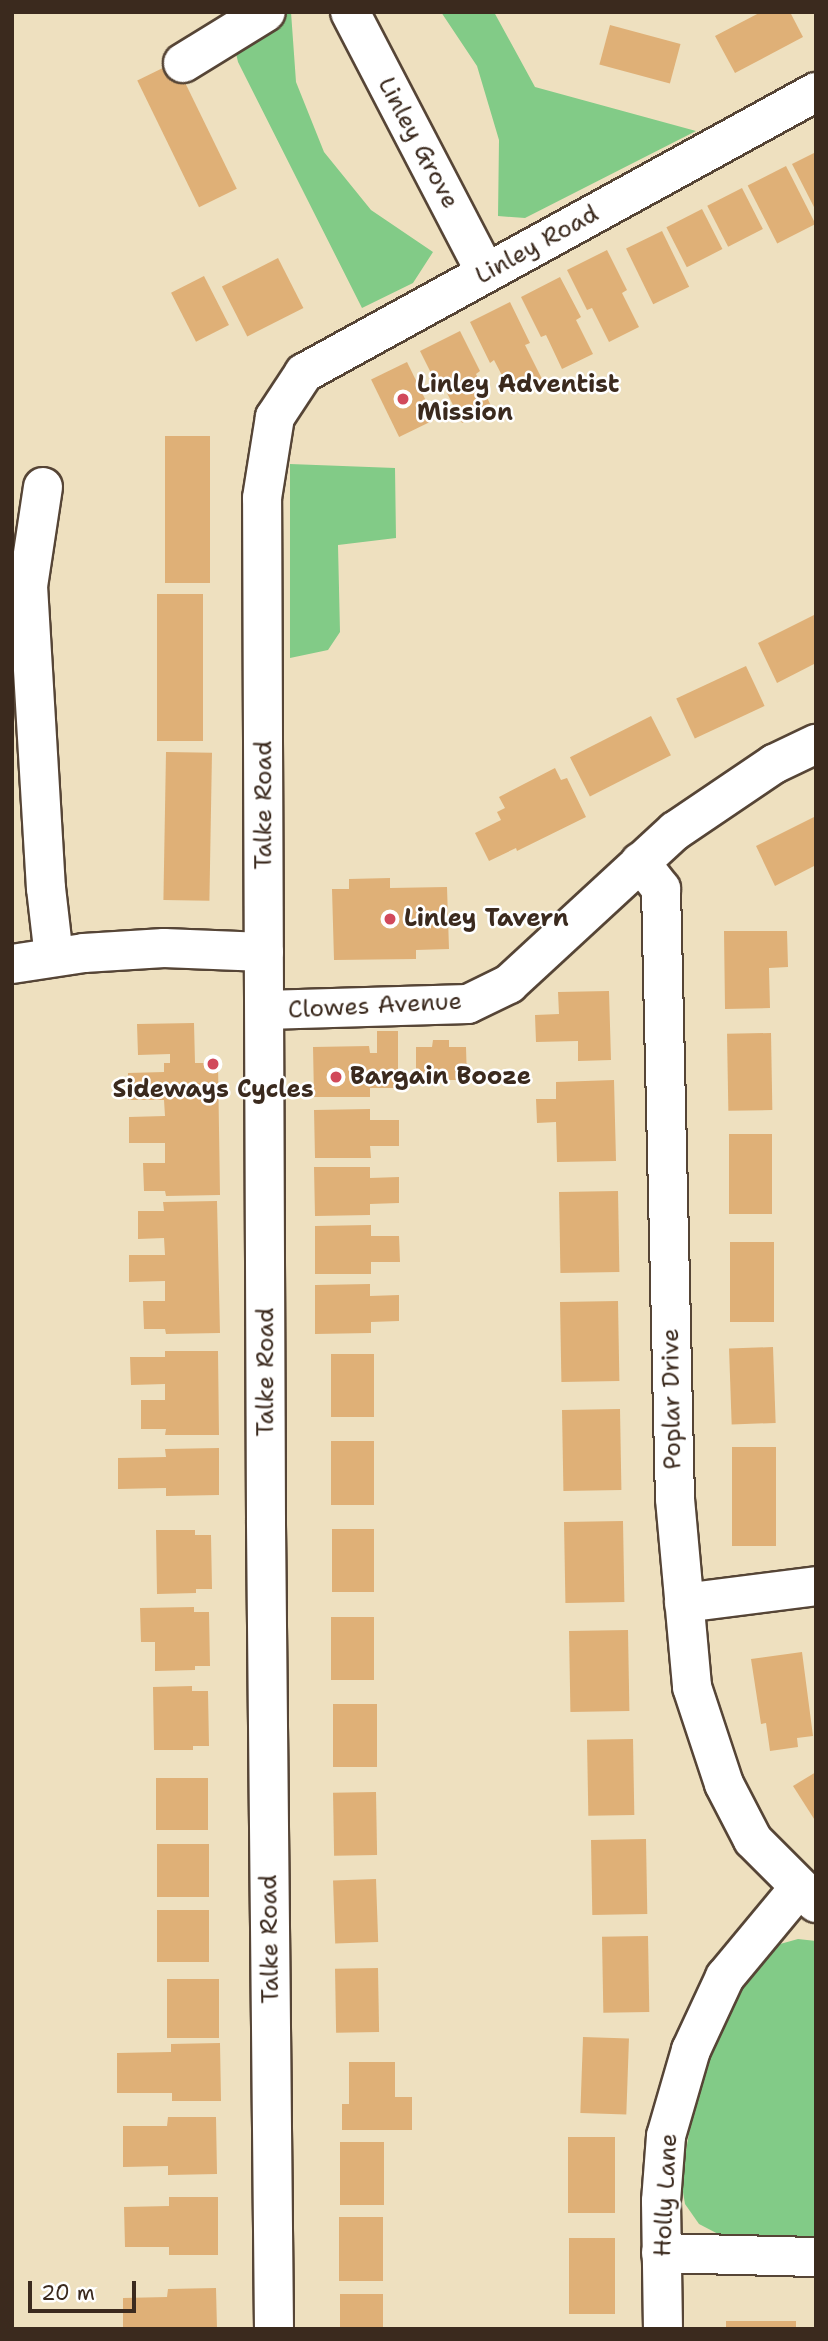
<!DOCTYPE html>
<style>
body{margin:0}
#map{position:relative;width:828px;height:2341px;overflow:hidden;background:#eee0bf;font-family:"Shantell Sans",sans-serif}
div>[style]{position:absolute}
.green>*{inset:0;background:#82cb87}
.building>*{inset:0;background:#dfb077;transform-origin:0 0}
.roads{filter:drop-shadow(2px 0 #564536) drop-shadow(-2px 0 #564536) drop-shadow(0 2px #564536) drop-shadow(0 -2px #564536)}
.minor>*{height:38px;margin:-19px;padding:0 19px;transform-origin:19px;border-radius:19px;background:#fff}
.dots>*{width:19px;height:19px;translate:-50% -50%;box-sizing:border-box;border:4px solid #fff;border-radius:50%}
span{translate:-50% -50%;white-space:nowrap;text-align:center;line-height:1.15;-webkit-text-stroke:5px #fff;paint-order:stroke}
.street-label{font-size:24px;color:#3b2a1e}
.poi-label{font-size:24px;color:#3b2a1e;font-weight:700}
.left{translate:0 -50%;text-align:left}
.frame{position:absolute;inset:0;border:14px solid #3b2a1e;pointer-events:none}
.scale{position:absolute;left:28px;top:2281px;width:108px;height:32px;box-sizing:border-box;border:4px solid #3b2a1e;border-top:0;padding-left:9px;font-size:21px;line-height:24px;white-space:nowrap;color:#3b2a1e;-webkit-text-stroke:5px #fff;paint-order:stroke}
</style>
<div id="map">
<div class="green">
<i style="clip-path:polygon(281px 12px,291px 12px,296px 82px,324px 152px,371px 210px,433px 252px,413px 283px,362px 308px,238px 62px,235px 49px)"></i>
<i style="clip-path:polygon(441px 12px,494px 12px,535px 87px,696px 131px,525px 218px,498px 216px,499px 140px,477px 66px)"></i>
<i style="clip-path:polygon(290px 464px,395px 468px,396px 538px,338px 545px,340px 632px,328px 650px,290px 658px)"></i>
<i style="clip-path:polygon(798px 1939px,816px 1941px,816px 2238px,724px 2237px,699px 2224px,685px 2204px,681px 2180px,694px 2104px,714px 2034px,752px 1963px,773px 1946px)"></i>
</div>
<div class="building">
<i style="clip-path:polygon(761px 12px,790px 12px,803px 37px,735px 73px,715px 36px)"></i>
<i style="left:610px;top:25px;width:73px;height:41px;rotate:15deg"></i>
<i style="left:175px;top:62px;width:141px;height:42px;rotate:64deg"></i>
<i style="clip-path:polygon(816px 152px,816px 211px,792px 164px)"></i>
<i style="left:786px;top:166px;width:65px;height:43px;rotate:63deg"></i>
<i style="left:742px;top:188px;width:46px;height:39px;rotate:63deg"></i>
<i style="left:702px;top:209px;width:45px;height:40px;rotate:63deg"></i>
<i style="left:662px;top:231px;width:62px;height:40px;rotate:64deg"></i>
<i style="clip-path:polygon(607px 250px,627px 290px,622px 293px,639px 327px,609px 342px,592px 308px,587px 310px,567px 270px)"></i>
<i style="left:278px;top:258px;width:56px;height:63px;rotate:63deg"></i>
<i style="left:204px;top:276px;width:55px;height:37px;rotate:63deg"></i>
<i style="clip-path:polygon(560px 277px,581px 317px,576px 320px,593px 354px,562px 369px,546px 335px,541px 337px,521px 297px)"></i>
<i style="clip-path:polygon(510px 302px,530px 343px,525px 345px,542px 379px,512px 395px,494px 360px,490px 363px,470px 322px)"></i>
<i style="clip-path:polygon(460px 331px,480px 371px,476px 374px,492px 408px,462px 423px,445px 389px,440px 391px,420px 351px)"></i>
<i style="left:407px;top:362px;width:64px;height:40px;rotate:64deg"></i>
<i style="left:165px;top:436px;width:45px;height:147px"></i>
<i style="left:157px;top:594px;width:46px;height:147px"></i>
<i style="clip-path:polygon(816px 614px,816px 663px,777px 683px,758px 643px)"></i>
<i style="left:746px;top:666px;width:44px;height:77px;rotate:65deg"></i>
<i style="left:651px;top:716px;width:44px;height:91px;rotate:63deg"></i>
<i style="left:166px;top:752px;width:46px;height:148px;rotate:1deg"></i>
<i style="clip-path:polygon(555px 768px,561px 780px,567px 778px,586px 817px,517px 851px,516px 848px,489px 861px,475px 833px,501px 820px,497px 812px,505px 808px,499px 797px)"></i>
<i style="clip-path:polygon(816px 816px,816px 865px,775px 886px,756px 846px)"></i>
<i style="clip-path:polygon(390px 878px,390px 888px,447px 887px,449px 949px,416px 950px,416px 959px,334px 960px,332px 889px,349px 889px,349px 879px)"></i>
<i style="clip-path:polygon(724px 931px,787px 931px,788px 967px,769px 968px,770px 1008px,725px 1009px)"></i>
<i style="clip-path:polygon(609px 991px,611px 1060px,578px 1061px,578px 1041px,536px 1042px,535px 1015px,559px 1014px,558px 992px)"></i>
<i style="clip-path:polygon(194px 1023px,195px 1063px,218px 1063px,220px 1195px,166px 1196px,165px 1191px,144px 1191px,143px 1163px,165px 1163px,165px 1143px,129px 1143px,129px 1117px,165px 1116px,164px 1100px,128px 1100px,128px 1073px,164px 1072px,164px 1063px,170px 1063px,170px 1054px,138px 1055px,137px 1024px)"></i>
<i style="clip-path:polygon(377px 1031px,398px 1031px,398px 1088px,370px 1088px,370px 1097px,314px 1097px,313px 1047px,369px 1046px,370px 1053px,377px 1053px)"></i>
<i style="left:771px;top:1033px;width:77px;height:44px;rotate:89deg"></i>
<i style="clip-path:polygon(433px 1040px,449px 1040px,449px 1047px,466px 1047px,467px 1080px,416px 1080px,416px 1047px,432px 1047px)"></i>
<i style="clip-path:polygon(614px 1080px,616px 1161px,557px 1162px,556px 1122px,537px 1123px,536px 1099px,556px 1099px,556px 1082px)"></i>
<i style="clip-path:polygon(370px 1109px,370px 1120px,399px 1120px,399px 1146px,370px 1146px,371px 1158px,315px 1158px,314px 1110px)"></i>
<i style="left:729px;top:1134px;width:43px;height:80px"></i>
<i style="clip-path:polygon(314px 1167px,370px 1167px,370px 1178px,399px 1177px,399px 1203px,370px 1204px,370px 1215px,315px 1216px)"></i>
<i style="left:618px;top:1191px;width:81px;height:59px;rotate:89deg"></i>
<i style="clip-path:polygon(217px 1201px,220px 1333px,166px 1334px,165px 1329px,144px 1329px,143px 1301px,165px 1301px,165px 1281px,129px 1282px,129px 1255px,165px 1255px,164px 1238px,138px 1239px,138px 1211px,164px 1211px,163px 1202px)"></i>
<i style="clip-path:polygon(371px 1225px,371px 1236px,399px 1236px,400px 1262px,371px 1262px,371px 1274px,315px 1274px,315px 1226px)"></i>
<i style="left:730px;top:1242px;width:44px;height:80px"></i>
<i style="clip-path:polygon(370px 1284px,370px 1296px,399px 1295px,399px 1321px,371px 1322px,371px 1333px,315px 1334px,315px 1285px)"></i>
<i style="left:618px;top:1301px;width:80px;height:58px;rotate:89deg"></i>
<i style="left:773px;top:1347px;width:76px;height:44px;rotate:88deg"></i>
<i style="clip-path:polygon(165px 1351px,218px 1351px,219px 1435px,165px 1435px,166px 1429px,141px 1429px,141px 1400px,165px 1400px,165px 1384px,131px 1385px,130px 1357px,165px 1357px)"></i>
<i style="left:331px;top:1354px;width:43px;height:63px"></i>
<i style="left:620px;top:1409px;width:81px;height:58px;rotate:89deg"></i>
<i style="left:374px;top:1441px;width:64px;height:43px;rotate:90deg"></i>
<i style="left:732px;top:1447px;width:44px;height:99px"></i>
<i style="clip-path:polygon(219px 1448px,219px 1495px,166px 1496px,166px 1488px,118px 1489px,118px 1458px,166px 1457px,165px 1449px)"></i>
<i style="left:623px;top:1521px;width:81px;height:59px;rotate:89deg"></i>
<i style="left:332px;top:1529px;width:42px;height:63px"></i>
<i style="clip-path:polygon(156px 1530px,195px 1530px,195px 1535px,211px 1535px,212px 1589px,196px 1589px,196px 1593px,157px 1594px)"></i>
<i style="clip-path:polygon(194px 1607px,194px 1612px,209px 1612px,210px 1666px,195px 1666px,195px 1670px,155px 1671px,155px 1642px,141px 1642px,140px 1608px)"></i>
<i style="left:331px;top:1617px;width:43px;height:63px"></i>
<i style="left:628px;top:1630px;width:81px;height:59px;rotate:89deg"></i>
<i style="clip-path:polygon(802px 1652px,813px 1736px,797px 1738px,798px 1747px,770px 1751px,766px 1723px,761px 1724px,751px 1659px)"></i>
<i style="clip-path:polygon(192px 1686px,192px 1691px,208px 1691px,209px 1746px,193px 1746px,193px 1750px,154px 1750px,153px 1687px)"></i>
<i style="left:333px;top:1704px;width:44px;height:63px"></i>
<i style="left:633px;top:1739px;width:76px;height:46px;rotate:89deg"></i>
<i style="clip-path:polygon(816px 1772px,816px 1822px,793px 1786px)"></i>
<i style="left:156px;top:1778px;width:52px;height:52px"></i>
<i style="left:376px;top:1792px;width:63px;height:43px;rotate:89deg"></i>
<i style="left:646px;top:1839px;width:75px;height:55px;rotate:89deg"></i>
<i style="left:209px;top:1844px;width:53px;height:52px;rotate:90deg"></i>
<i style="left:376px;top:1879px;width:63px;height:43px;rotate:88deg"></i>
<i style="left:157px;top:1910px;width:52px;height:52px"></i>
<i style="left:648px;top:1936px;width:76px;height:46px;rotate:89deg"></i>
<i style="left:378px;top:1968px;width:64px;height:43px;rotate:89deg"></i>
<i style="left:167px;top:1979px;width:52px;height:59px"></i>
<i style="left:583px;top:2037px;width:46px;height:76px;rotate:2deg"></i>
<i style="clip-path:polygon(220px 2043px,221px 2101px,172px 2101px,172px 2093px,117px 2093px,117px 2053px,171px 2052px,171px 2044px)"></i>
<i style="clip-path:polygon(349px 2062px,395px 2062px,395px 2097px,412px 2097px,412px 2130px,342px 2130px,342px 2104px,349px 2104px)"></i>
<i style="clip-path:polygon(168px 2117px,216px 2117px,217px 2174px,168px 2175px,168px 2166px,123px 2167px,123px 2126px,167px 2126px)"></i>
<i style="left:615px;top:2137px;width:76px;height:47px;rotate:90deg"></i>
<i style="left:340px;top:2142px;width:44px;height:63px"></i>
<i style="clip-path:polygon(169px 2197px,218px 2197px,218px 2255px,169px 2255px,169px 2247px,125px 2247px,124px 2207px,169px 2206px)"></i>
<i style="left:383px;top:2217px;width:64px;height:44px;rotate:90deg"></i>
<i style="left:569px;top:2238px;width:46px;height:76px"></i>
<i style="clip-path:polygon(216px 2288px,217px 2329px,123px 2329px,123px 2298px,167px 2297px,168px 2289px)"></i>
<i style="left:340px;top:2294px;width:43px;height:35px"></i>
<i style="left:726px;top:2321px;width:70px;height:8px"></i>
</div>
<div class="roads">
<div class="minor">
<i style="left:350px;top:12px;width:294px;rotate:62.5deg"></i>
<i style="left:183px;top:63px;width:97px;rotate:-31.6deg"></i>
<i style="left:43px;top:487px;width:100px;rotate:98.6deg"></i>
<i style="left:28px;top:586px;width:303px;rotate:86.6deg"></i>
<i style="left:46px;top:888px;width:69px;rotate:83.4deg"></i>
<i style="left:640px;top:862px;width:34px;rotate:52deg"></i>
<i style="left:661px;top:889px;width:610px;rotate:88.69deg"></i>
<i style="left:675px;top:1499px;width:189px;rotate:84.8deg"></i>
<i style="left:692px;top:1687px;width:102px;rotate:71.7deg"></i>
<i style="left:724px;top:1784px;width:63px;rotate:62.6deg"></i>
<i style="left:753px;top:1840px;width:89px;rotate:45deg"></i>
<i style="left:12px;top:964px;width:73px;rotate:-8.7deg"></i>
<i style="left:84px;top:953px;width:80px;rotate:-3.6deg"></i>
<i style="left:164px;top:948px;width:100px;rotate:2.3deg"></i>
<i style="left:265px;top:1010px;width:203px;rotate:-1.7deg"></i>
<i style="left:468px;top:1004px;width:46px;rotate:-26deg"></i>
<i style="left:509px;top:984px;width:226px;rotate:-42.7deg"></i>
<i style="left:675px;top:831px;width:120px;rotate:-34.1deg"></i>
<i style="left:774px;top:764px;width:47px;rotate:-25.5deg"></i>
<i style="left:684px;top:1603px;width:133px;rotate:-7.3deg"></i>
<i style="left:661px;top:2253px;width:155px;rotate:1.5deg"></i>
<i style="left:274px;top:2329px;width:809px;rotate:-90.57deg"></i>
<i style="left:266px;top:1520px;width:1022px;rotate:-90.22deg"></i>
<i style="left:262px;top:498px;width:82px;rotate:-80.9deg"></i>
<i style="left:275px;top:417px;width:53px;rotate:-56.6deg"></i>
<i style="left:304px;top:373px;width:584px;rotate:-28.76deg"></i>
<i style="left:663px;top:2329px;width:128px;rotate:-90.9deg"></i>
<i style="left:661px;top:2201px;width:65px;rotate:-85.6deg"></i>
<i style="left:666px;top:2136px;width:90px;rotate:-73.8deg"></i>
<i style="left:691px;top:2050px;width:81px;rotate:-65deg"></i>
<i style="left:725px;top:1977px;width:116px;rotate:-50.3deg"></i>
</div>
</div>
<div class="dots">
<i style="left:403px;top:399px;background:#d1495b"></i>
<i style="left:390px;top:919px;background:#d1495b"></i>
<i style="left:213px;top:1064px;background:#d1495b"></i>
<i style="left:336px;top:1077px;background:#d1495b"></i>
</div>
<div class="street-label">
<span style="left:418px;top:143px;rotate:62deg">Linley Grove</span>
<span style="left:537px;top:245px;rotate:-29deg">Linley Road</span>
<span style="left:264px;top:805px;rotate:-90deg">Talke Road</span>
<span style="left:375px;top:1006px;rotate:-3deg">Clowes Avenue</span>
<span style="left:266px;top:1372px;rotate:-90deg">Talke Road</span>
<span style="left:672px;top:1399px;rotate:-91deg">Poplar Drive</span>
<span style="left:270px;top:1939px;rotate:-91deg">Talke Road</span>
<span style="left:666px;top:2195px;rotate:-87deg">Holly Lane</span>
</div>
<div class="poi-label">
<span class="left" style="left:417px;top:399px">Linley Adventist<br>Mission</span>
<span class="left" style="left:404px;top:919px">Linley Tavern</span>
<span class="left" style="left:350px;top:1077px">Bargain Booze</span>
<span style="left:213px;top:1090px">Sideways Cycles</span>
</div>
<div class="frame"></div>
<div class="scale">20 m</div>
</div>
